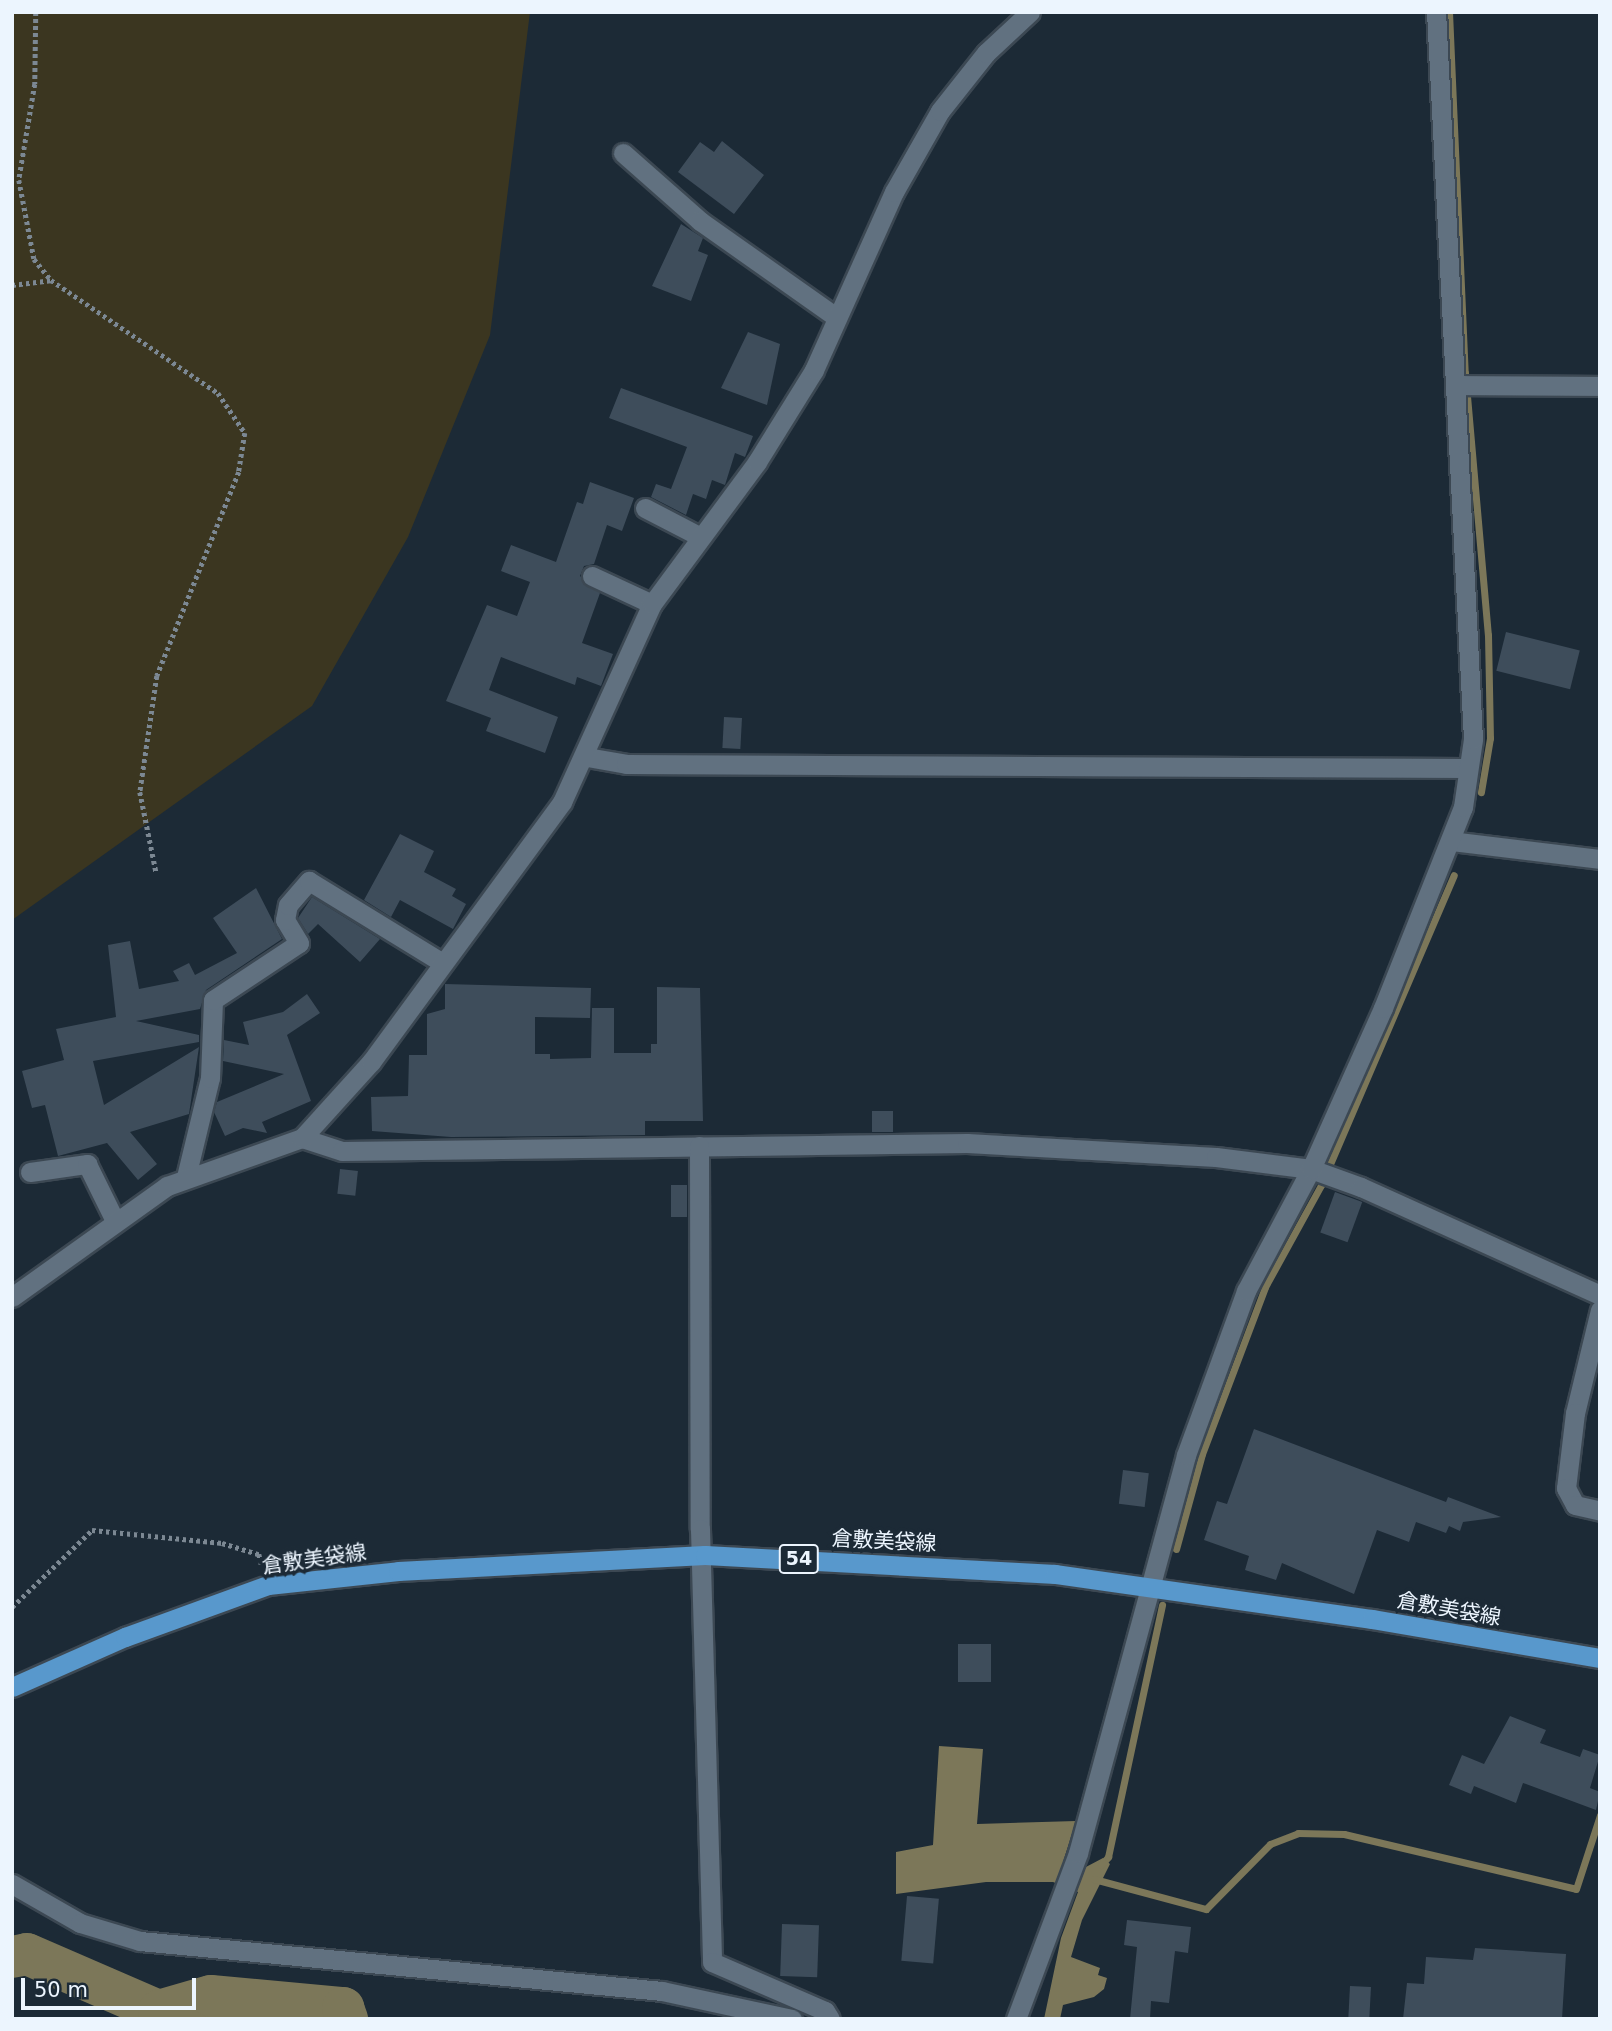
<!DOCTYPE html>
<meta charset="utf-8">
<style>
body{margin:0}
#map{position:relative;width:1612px;height:2031px;overflow:hidden;background:#1c2a36;font-family:"DejaVu Sans","Noto Sans JP",sans-serif}
div>[style]{position:absolute}
.green>*{inset:0;background:#3b3620}
.water>*{inset:0;background:#7c7759}
.stream>*{height:7px;margin:-3.5px;padding:0 3.5px;transform-origin:3.5px;border-radius:3.5px;background:#7c7759}
.river>*{height:42px;margin:-21px;padding:0 21px;transform-origin:21px;border-radius:21px;background:#7c7759}
.building>*{inset:0;background:#3e4d5b;transform-origin:0 0}
.path>*{height:4.5px;margin-top:-2.25px;transform-origin:0;background:repeating-linear-gradient(90deg,#7c8893 0 3.5px,transparent 0 7px)}
.roads{filter:drop-shadow(2px 0 #3c4853) drop-shadow(-2px 0 #3c4853) drop-shadow(0 2px #3c4853) drop-shadow(0 -2px #3c4853)}
.minor>*{height:19px;margin:-9.5px;padding:0 9.5px;transform-origin:9.5px;border-radius:9.5px;background:#617180}
.primary>*{height:19px;margin:-9.5px;padding:0 9.5px;transform-origin:9.5px;border-radius:9.5px;background:#5898cc}
span{translate:-50% -50%;white-space:nowrap;text-align:center;line-height:1.15;-webkit-text-stroke:7px #1c2a36;paint-order:stroke}
.shield-label span{padding:2px 5px;background:#1c2a36;border:2px solid;border-radius:5px;-webkit-text-stroke-width:0}
.shield-label{font-size:19px;color:#ecf5fe;font-weight:700}
.street-label{font-size:21px;color:#ecf5fe}
.frame{position:absolute;inset:0;border:14px solid #ecf5fe;pointer-events:none}
.scale{position:absolute;left:21px;top:1978px;width:175px;height:32px;box-sizing:border-box;border:4px solid #ecf5fe;border-top:0;padding-left:9px;font-size:21px;line-height:24px;white-space:nowrap;color:#ecf5fe;-webkit-text-stroke:5px #1c2a36;paint-order:stroke}
</style>
<div id="map">
<div class="green">
<i style="clip-path:polygon(12px 12px,530px 12px,490px 335px,408px 537px,312px 706px,12px 920px)"></i>
</div>
<div class="water">
<i style="clip-path:polygon(939px 1746px,983px 1749px,977px 1824px,1076px 1821px,1063px 1862px,1084px 1868px,1103px 1858px,1110px 1864px,1082px 1920px,1071px 1957px,1100px 1968px,1098px 1975px,1107px 1978px,1104px 1989px,1094px 1997px,1063px 2005px,1060px 2019px,1044px 2019px,1061px 1938px,1078px 1892px,1053px 1882px,986px 1882px,896px 1894px,896px 1852px,933px 1845px)"></i>
</div>
<div class="stream">
<i style="left:1449px;top:12px;width:361px;rotate:87.5deg"></i>
<i style="left:1465px;top:373px;width:263px;rotate:85deg"></i>
<i style="left:1488px;top:635px;width:103px;rotate:88.9deg"></i>
<i style="left:1490px;top:738px;width:55px;rotate:99.5deg"></i>
<i style="left:1176px;top:1549px;width:98px;rotate:-74.7deg"></i>
<i style="left:1202px;top:1454px;width:178px;rotate:-69.3deg"></i>
<i style="left:1265px;top:1287px;width:116px;rotate:-61.2deg"></i>
<i style="left:1321px;top:1185px;width:337px;rotate:-66.8deg"></i>
<i style="left:1101px;top:1865px;width:11px;rotate:-49deg"></i>
<i style="left:1108px;top:1857px;width:258px;rotate:-77.9deg"></i>
<i style="left:1094px;top:1879px;width:116px;rotate:15deg"></i>
<i style="left:1206px;top:1909px;width:91px;rotate:-45.4deg"></i>
<i style="left:1270px;top:1844px;width:30px;rotate:-21deg"></i>
<i style="left:1298px;top:1833px;width:46px;rotate:1.2deg"></i>
<i style="left:1344px;top:1834px;width:238px;rotate:13.3deg"></i>
<i style="left:1576px;top:1889px;width:78px;rotate:-72deg"></i>
</div>
<div class="river">
<i style="left:12px;top:1957px;width:15px;rotate:-11deg"></i>
<i style="left:27px;top:1954px;width:144px;rotate:23.4deg"></i>
<i style="left:159px;top:2011px;width:54px;rotate:-16.1deg"></i>
<i style="left:211px;top:1996px;width:133px;rotate:5.2deg"></i>
<i style="left:343px;top:2008px;width:12px;rotate:70deg"></i>
</div>
<div class="building">
<i style="clip-path:polygon(722px 141px,764px 175px,734px 214px,678px 172px,700px 142px,714px 152px)"></i>
<i style="clip-path:polygon(681px 224px,703px 238px,698px 251px,708px 255px,691px 301px,652px 286px)"></i>
<i style="clip-path:polygon(748px 332px,780px 344px,767px 405px,721px 388px)"></i>
<i style="clip-path:polygon(621px 388px,753px 436px,745px 457px,735px 453px,725px 485px,712px 480px,706px 499px,693px 494px,686px 515px,651px 497px,656px 484px,671px 489px,687px 447px,609px 418px)"></i>
<i style="clip-path:polygon(590px 482px,634px 498px,622px 531px,607px 525px,594px 564px,584px 566px,580px 576px,600px 593px,582px 643px,613px 654px,601px 686px,577px 677px,575px 685px,501px 657px,489px 690px,558px 717px,545px 753px,486px 731px,491px 718px,446px 701px,487px 605px,517px 616px,530px 582px,501px 571px,511px 545px,556px 562px,577px 502px,583px 504px)"></i>
<i style="left:1506px;top:632px;width:76px;height:40px;rotate:14deg"></i>
<i style="left:724px;top:717px;width:18px;height:31px;rotate:3deg"></i>
<i style="clip-path:polygon(400px 834px,434px 851px,424px 872px,456px 889px,452px 896px,466px 904px,453px 929px,400px 900px,391px 917px,364px 900px)"></i>
<i style="clip-path:polygon(256px 888px,282px 939px,206px 990px,200px 1009px,136px 1021px,199px 1035px,199px 1042px,93px 1061px,104px 1105px,199px 1047px,189px 1114px,130px 1132px,157px 1164px,138px 1180px,107px 1143px,58px 1156px,45px 1105px,32px 1108px,22px 1071px,64px 1060px,56px 1029px,116px 1017px,108px 945px,130px 941px,139px 989px,179px 981px,173px 971px,189px 963px,195px 975px,237px 953px,213px 918px)"></i>
<i style="clip-path:polygon(312px 897px,380px 939px,360px 962px,318px 924px,308px 934px,298px 918px)"></i>
<i style="clip-path:polygon(445px 984px,591px 988px,590px 1018px,535px 1017px,535px 1054px,550px 1054px,550px 1059px,591px 1058px,592px 1008px,614px 1008px,614px 1053px,651px 1053px,651px 1044px,657px 1044px,657px 987px,700px 988px,703px 1121px,645px 1121px,645px 1135px,451px 1137px,372px 1131px,371px 1097px,408px 1096px,409px 1055px,427px 1055px,427px 1014px,445px 1009px)"></i>
<i style="clip-path:polygon(307px 994px,320px 1013px,287px 1035px,311px 1101px,262px 1122px,267px 1133px,243px 1128px,225px 1136px,214px 1112px,217px 1102px,284px 1074px,223px 1061px,224px 1040px,249px 1045px,243px 1022px,283px 1012px)"></i>
<i style="left:872px;top:1111px;width:21px;height:21px"></i>
<i style="left:340px;top:1169px;width:18px;height:25px;rotate:6deg"></i>
<i style="left:671px;top:1185px;width:16px;height:32px"></i>
<i style="left:1335px;top:1192px;width:29px;height:43px;rotate:20deg"></i>
<i style="clip-path:polygon(1254px 1429px,1446px 1502px,1448px 1497px,1501px 1517px,1463px 1522px,1460px 1531px,1449px 1526px,1446px 1533px,1416px 1522px,1409px 1542px,1377px 1530px,1354px 1594px,1282px 1563px,1276px 1580px,1245px 1570px,1249px 1556px,1204px 1540px,1217px 1501px,1227px 1504px)"></i>
<i style="left:1123px;top:1470px;width:26px;height:34px;rotate:7deg"></i>
<i style="left:958px;top:1644px;width:33px;height:38px"></i>
<i style="clip-path:polygon(1510px 1716px,1546px 1730px,1540px 1743px,1580px 1757px,1583px 1749px,1600px 1755px,1590px 1788px,1600px 1792px,1596px 1810px,1523px 1783px,1516px 1803px,1474px 1786px,1471px 1794px,1449px 1785px,1462px 1755px,1484px 1764px)"></i>
<i style="left:907px;top:1896px;width:32px;height:65px;rotate:5deg"></i>
<i style="clip-path:polygon(1127px 1920px,1191px 1927px,1188px 1953px,1175px 1951px,1169px 2003px,1151px 2001px,1150px 2019px,1130px 2019px,1137px 1947px,1124px 1945px)"></i>
<i style="left:782px;top:1924px;width:37px;height:52px;rotate:2deg"></i>
<i style="clip-path:polygon(1475px 1948px,1566px 1954px,1562px 2019px,1403px 2019px,1407px 1983px,1424px 1984px,1426px 1957px,1473px 1960px)"></i>
<i style="left:1350px;top:1986px;width:21px;height:33px;rotate:3deg"></i>
</div>
<div class="path">
<i style="left:36px;top:12px;width:72px;rotate:90.8deg"></i>
<i style="left:35px;top:84px;width:97px;rotate:99.5deg"></i>
<i style="left:19px;top:180px;width:80px;rotate:79.2deg"></i>
<i style="left:34px;top:259px;width:27px;rotate:51deg"></i>
<i style="left:51px;top:280px;width:202px;rotate:34.1deg"></i>
<i style="left:218px;top:393px;width:48px;rotate:56deg"></i>
<i style="left:245px;top:433px;width:39px;rotate:99deg"></i>
<i style="left:239px;top:472px;width:220px;rotate:111.9deg"></i>
<i style="left:157px;top:676px;width:117px;rotate:98.3deg"></i>
<i style="left:140px;top:792px;width:81px;rotate:78.6deg"></i>
<i style="left:12px;top:285px;width:39px;rotate:-7deg"></i>
<i style="left:12px;top:1607px;width:111px;rotate:-43.9deg"></i>
<i style="left:92px;top:1530px;width:131px;rotate:5.7deg"></i>
<i style="left:222px;top:1543px;width:39px;rotate:17deg"></i>
<i style="left:259px;top:1554px;width:13px;rotate:77deg"></i>
</div>
<div class="roads">
<div class="minor">
<i style="left:623px;top:153px;width:103px;rotate:41.4deg"></i>
<i style="left:700px;top:221px;width:166px;rotate:35.2deg"></i>
<i style="left:1456px;top:385px;width:144px;rotate:0.4deg"></i>
<i style="left:645px;top:508px;width:61px;rotate:27.4deg"></i>
<i style="left:592px;top:576px;width:66px;rotate:25deg"></i>
<i style="left:587px;top:757px;width:40px;rotate:10deg"></i>
<i style="left:626px;top:764px;width:839px;rotate:0.27deg"></i>
<i style="left:1451px;top:841px;width:150px;rotate:6.9deg"></i>
<i style="left:302px;top:1138px;width:42px;rotate:18deg"></i>
<i style="left:342px;top:1151px;width:625px;rotate:-0.73deg"></i>
<i style="left:967px;top:1143px;width:249px;rotate:3.2deg"></i>
<i style="left:1216px;top:1157px;width:96px;rotate:7.2deg"></i>
<i style="left:1311px;top:1169px;width:53px;rotate:19.8deg"></i>
<i style="left:1361px;top:1187px;width:262px;rotate:24.3deg"></i>
<i style="left:699px;top:1146px;width:383px;rotate:89.9deg"></i>
<i style="left:700px;top:1529px;width:433px;rotate:88.4deg"></i>
<i style="left:712px;top:1962px;width:123px;rotate:23.4deg"></i>
<i style="left:825px;top:2011px;width:9px;rotate:58deg"></i>
<i style="left:30px;top:1172px;width:58px;rotate:-8deg"></i>
<i style="left:87px;top:1164px;width:64px;rotate:63.8deg"></i>
<i style="left:186px;top:1177px;width:102px;rotate:-76.4deg"></i>
<i style="left:210px;top:1078px;width:78px;rotate:-87.8deg"></i>
<i style="left:213px;top:1000px;width:103px;rotate:-33.5deg"></i>
<i style="left:299px;top:943px;width:27px;rotate:-121deg"></i>
<i style="left:285px;top:920px;width:15px;rotate:-79deg"></i>
<i style="left:288px;top:905px;width:32px;rotate:-49deg"></i>
<i style="left:309px;top:881px;width:155px;rotate:31.5deg"></i>
<i style="left:12px;top:1297px;width:191px;rotate:-35.6deg"></i>
<i style="left:167px;top:1186px;width:143px;rotate:-19.6deg"></i>
<i style="left:302px;top:1138px;width:103px;rotate:-47.8deg"></i>
<i style="left:371px;top:1062px;width:323px;rotate:-53.7deg"></i>
<i style="left:562px;top:802px;width:217px;rotate:-65.6deg"></i>
<i style="left:652px;top:604px;width:177px;rotate:-53.5deg"></i>
<i style="left:757px;top:462px;width:108px;rotate:-58.2deg"></i>
<i style="left:814px;top:370px;width:195px;rotate:-65.8deg"></i>
<i style="left:894px;top:192px;width:93px;rotate:-60.4deg"></i>
<i style="left:940px;top:111px;width:74px;rotate:-51.6deg"></i>
<i style="left:986px;top:53px;width:60px;rotate:-43deg"></i>
<i style="left:1600px;top:1310px;width:106px;rotate:103.6deg"></i>
<i style="left:1575px;top:1413px;width:76px;rotate:96.8deg"></i>
<i style="left:1566px;top:1488px;width:19px;rotate:62deg"></i>
<i style="left:1575px;top:1505px;width:26px;rotate:13deg"></i>
<i style="left:12px;top:1884px;width:78px;rotate:29.8deg"></i>
<i style="left:80px;top:1923px;width:63px;rotate:16.7deg"></i>
<i style="left:140px;top:1941px;width:524px;rotate:5.47deg"></i>
<i style="left:662px;top:1991px;width:133px;rotate:12.2deg"></i>
<i style="left:1016px;top:2019px;width:177px;rotate:-69.5deg"></i>
<i style="left:1078px;top:1853px;width:412px;rotate:-74.8deg"></i>
<i style="left:1186px;top:1455px;width:175px;rotate:-69.9deg"></i>
<i style="left:1246px;top:1291px;width:138px;rotate:-62deg"></i>
<i style="left:1311px;top:1169px;width:176px;rotate:-65.9deg"></i>
<i style="left:1383px;top:1008px;width:216px;rotate:-68.3deg"></i>
<i style="left:1463px;top:807px;width:69px;rotate:-81.6deg"></i>
<i style="left:1473px;top:739px;width:728px;rotate:-92.91deg"></i>
</div>
<div class="primary">
<i style="left:12px;top:1687px;width:124px;rotate:-23.9deg"></i>
<i style="left:125px;top:1637px;width:152px;rotate:-20deg"></i>
<i style="left:268px;top:1585px;width:131px;rotate:-6.1deg"></i>
<i style="left:398px;top:1571px;width:307px;rotate:-3deg"></i>
<i style="left:705px;top:1555px;width:351px;rotate:3.1deg"></i>
<i style="left:1055px;top:1574px;width:320px;rotate:8.1deg"></i>
<i style="left:1372px;top:1619px;width:231px;rotate:9.7deg"></i>
</div>
</div>
<div class="shield-label">
<span style="left:799px;top:1559px">54</span>
</div>
<div class="street-label">
<span style="left:884px;top:1541px;rotate:3deg">倉敷美袋線</span>
<span style="left:314px;top:1559px;rotate:-8deg">倉敷美袋線</span>
<span style="left:1449px;top:1609px;rotate:10deg">倉敷美袋線</span>
</div>
<div class="frame"></div>
<div class="scale">50 m</div>
</div>
